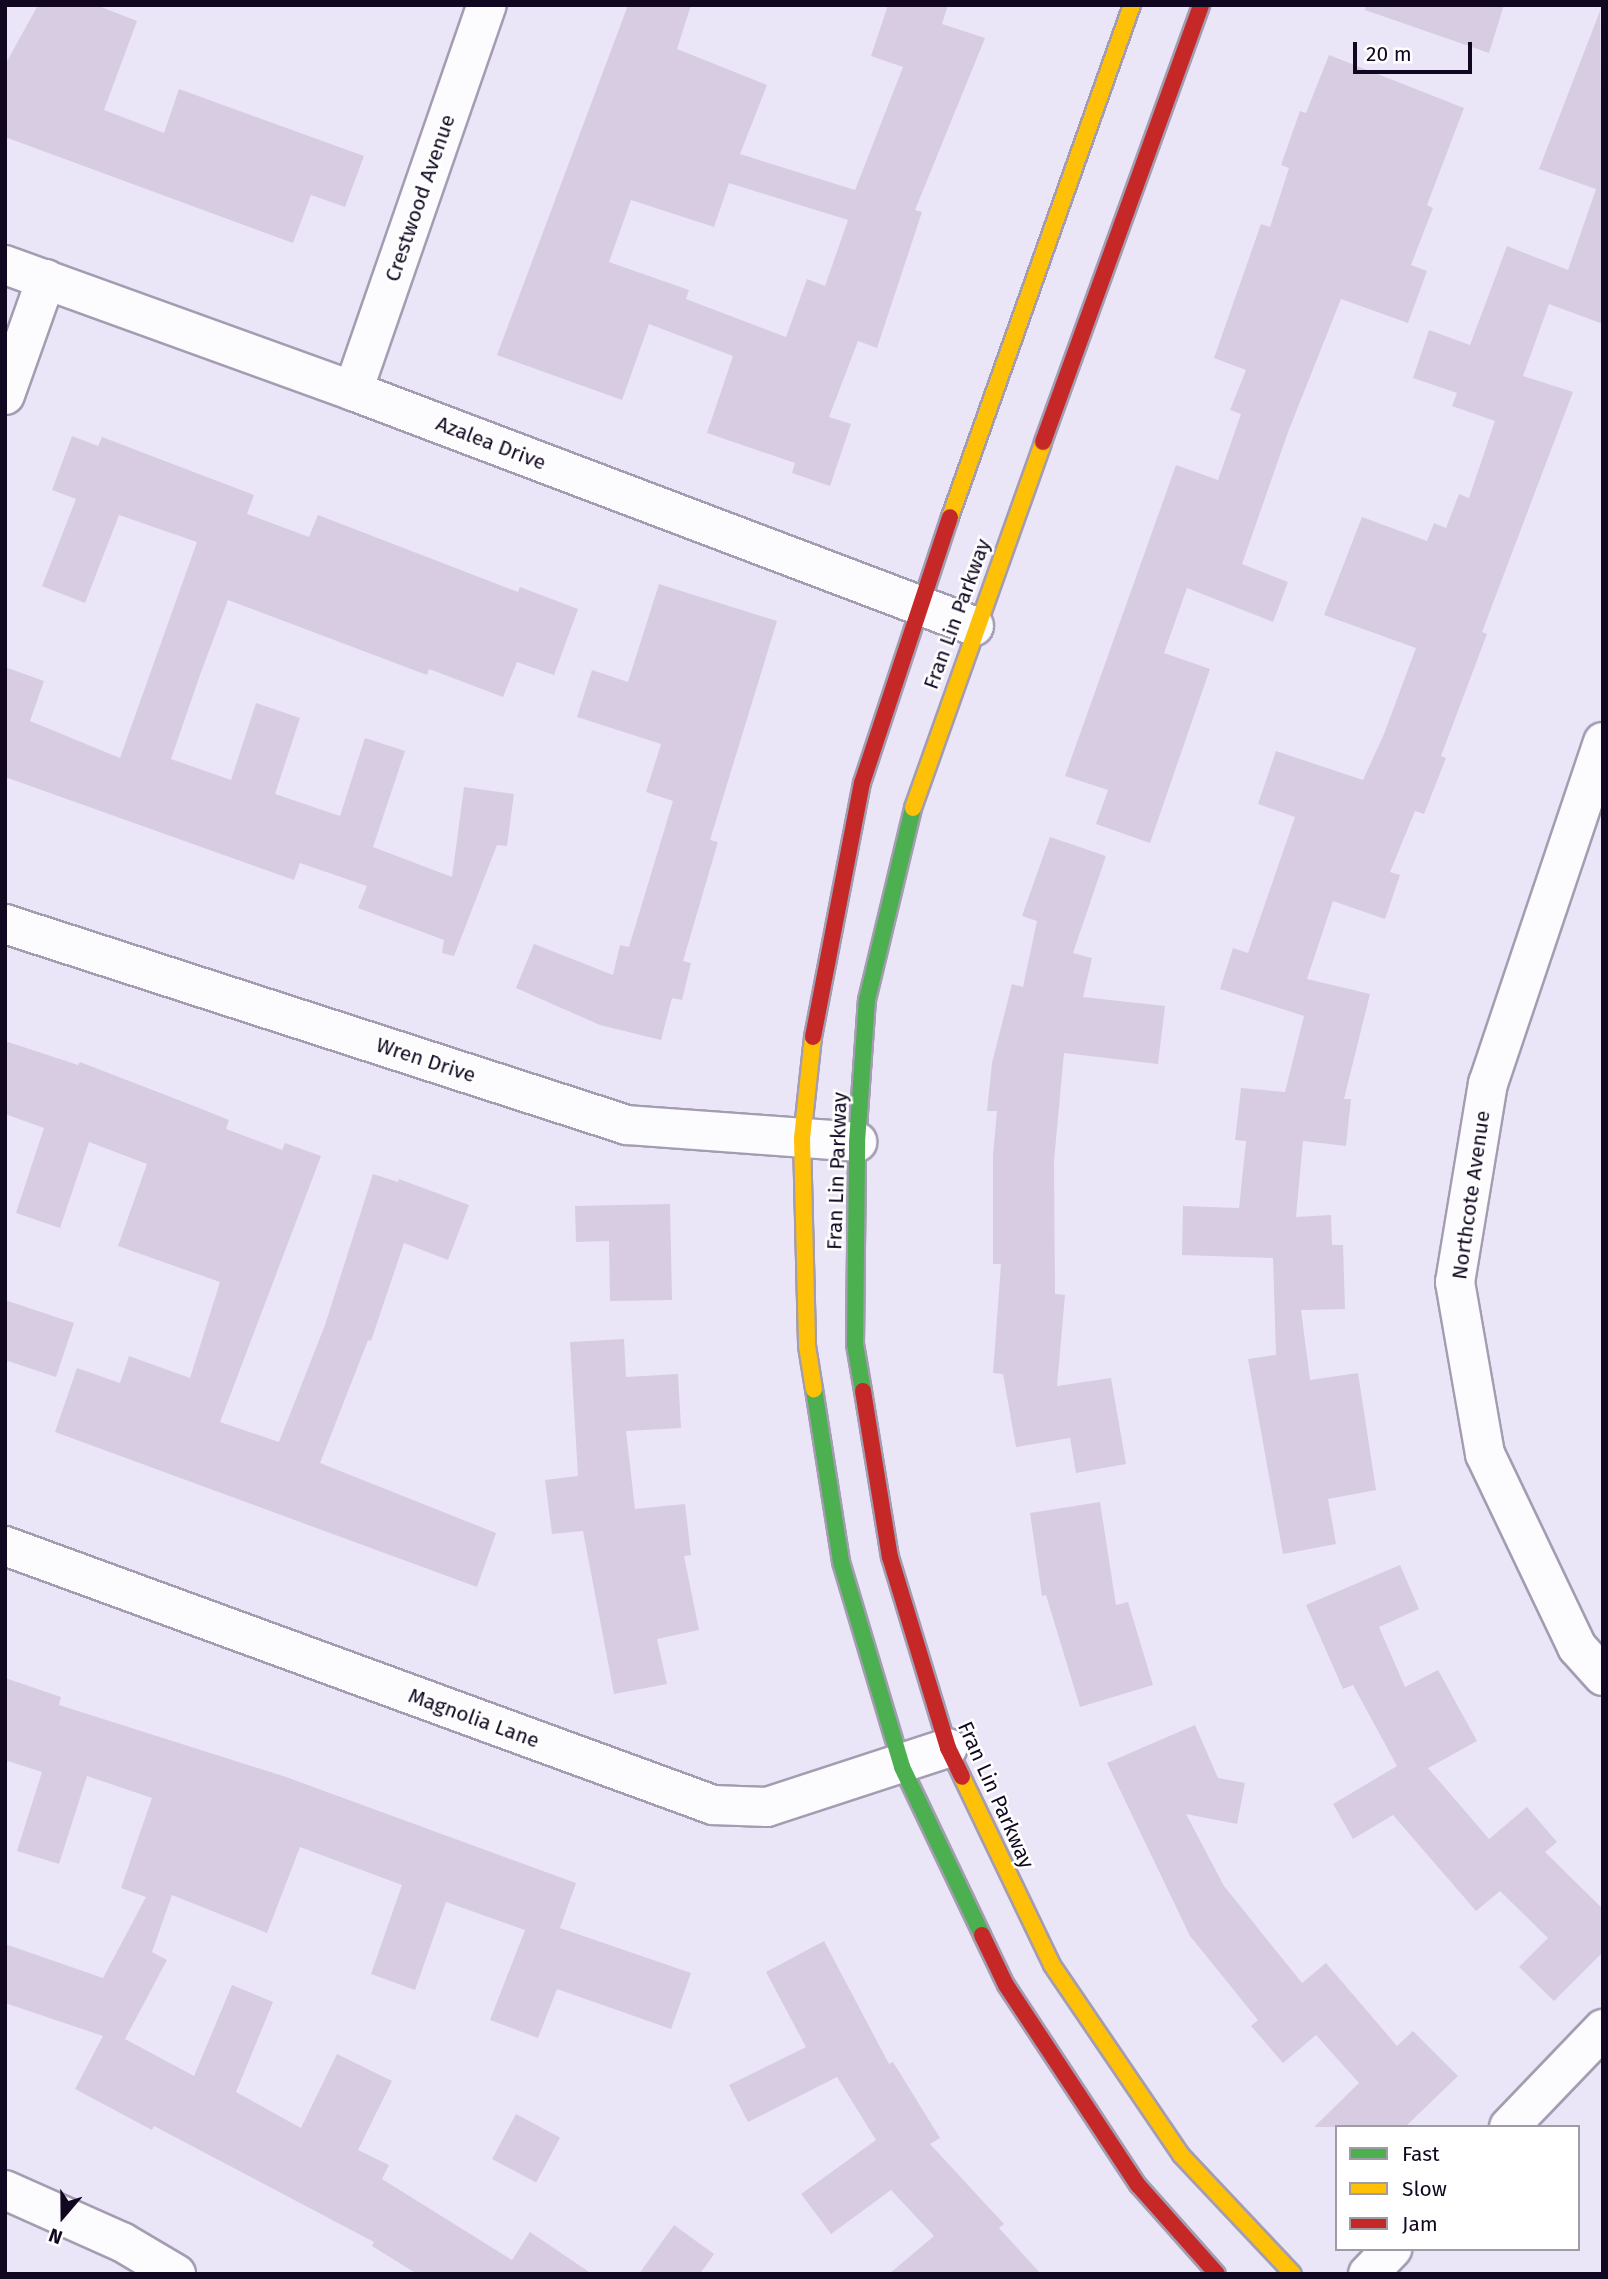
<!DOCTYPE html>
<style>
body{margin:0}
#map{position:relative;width:1608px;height:2279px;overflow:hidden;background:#eae6f7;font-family:"Fira Sans",sans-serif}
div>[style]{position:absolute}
.building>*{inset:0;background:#d8cce2;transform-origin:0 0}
.roads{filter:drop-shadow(2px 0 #a49db2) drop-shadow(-2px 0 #a49db2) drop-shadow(0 2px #a49db2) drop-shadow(0 -2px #a49db2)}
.street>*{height:38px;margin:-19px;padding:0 19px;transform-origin:19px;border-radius:19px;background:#fcfbfe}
.fast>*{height:16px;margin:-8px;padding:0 8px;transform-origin:8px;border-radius:8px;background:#4caf50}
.slow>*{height:16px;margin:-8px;padding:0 8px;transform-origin:8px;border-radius:8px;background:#ffc107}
.jam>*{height:16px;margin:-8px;padding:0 8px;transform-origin:8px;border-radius:8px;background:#c62828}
span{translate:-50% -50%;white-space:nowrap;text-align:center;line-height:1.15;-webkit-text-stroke:5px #fff;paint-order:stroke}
.street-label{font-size:21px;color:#110721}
.frame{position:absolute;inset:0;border:7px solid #110721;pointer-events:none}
.legend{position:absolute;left:1335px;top:2125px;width:245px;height:126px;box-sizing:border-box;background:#fff;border:2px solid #a09ca6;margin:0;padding:9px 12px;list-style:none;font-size:21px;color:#110721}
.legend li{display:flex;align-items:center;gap:14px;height:35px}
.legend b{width:35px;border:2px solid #a09ca6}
.north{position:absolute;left:28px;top:2181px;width:70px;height:70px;-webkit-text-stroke:5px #fff;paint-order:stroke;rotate:200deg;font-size:19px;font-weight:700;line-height:28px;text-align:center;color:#110721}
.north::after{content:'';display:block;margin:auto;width:24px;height:32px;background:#110721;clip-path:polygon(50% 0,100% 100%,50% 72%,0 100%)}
.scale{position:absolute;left:1353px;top:42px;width:119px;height:32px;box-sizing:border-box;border:4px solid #110721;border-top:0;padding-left:9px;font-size:21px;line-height:24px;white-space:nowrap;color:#110721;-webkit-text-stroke:5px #fff;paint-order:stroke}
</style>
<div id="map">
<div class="building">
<i style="clip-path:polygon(38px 5px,96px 5px,137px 21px,104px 110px,164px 133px,179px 89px,364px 156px,345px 207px,311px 195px,293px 243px,5px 137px,5px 65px)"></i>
<i style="clip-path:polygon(evenodd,628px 5px,691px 5px,677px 49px,767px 85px,740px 154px,855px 190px,903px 67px,871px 56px,888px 5px,948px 5px,942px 24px,985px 38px,915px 210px,922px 212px,877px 348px,858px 341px,829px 417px,851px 424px,830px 486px,792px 473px,795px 463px,707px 433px,733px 356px,649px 324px,622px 400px,497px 355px,628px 5px,729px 183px,848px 220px,825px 286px,807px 279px,786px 337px,686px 299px,689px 290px,609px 262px,631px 200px,714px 227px,729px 183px)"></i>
<i style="clip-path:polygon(1366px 5px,1504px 5px,1489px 53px,1365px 10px)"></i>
<i style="clip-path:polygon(1600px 11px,1603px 324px,1549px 304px,1523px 376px,1573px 392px,1482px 632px,1487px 634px,1441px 756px,1446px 758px,1424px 814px,1415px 811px,1390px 872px,1400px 875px,1385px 919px,1333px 901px,1307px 979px,1370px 994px,1344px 1099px,1351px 1099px,1346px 1146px,1303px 1141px,1296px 1217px,1331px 1215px,1332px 1245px,1343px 1245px,1345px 1309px,1301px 1310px,1310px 1380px,1358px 1373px,1376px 1490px,1328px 1499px,1336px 1544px,1283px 1554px,1248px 1359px,1276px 1355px,1273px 1258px,1182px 1255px,1183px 1206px,1239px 1208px,1246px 1141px,1235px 1140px,1241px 1088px,1285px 1092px,1304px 1016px,1220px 989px,1233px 948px,1248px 953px,1295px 817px,1258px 804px,1276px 751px,1363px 780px,1384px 734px,1416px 648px,1324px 615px,1362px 517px,1427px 541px,1434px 523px,1446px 528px,1459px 494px,1469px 498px,1495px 421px,1452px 406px,1457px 393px,1413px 378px,1429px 330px,1470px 345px,1507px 246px,1568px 270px,1596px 189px,1539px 169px)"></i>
<i style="clip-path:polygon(1329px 55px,1464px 108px,1427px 205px,1433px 208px,1411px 265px,1427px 271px,1408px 323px,1341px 299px,1288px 432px,1242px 564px,1288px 582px,1273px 622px,1187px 588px,1164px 653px,1210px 669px,1150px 843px,1096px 824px,1108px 790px,1065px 776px,1176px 465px,1218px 480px,1241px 414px,1230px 410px,1246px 370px,1214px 358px,1261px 224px,1270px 227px,1289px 168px,1281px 165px,1300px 111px,1306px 113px)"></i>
<i style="clip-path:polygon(72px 436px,98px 446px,102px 437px,254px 495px,247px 514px,309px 537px,318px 515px,518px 592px,520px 587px,578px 609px,554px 675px,517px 662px,503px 697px,429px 669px,427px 675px,228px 600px,200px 675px,171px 759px,231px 780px,256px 703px,300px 718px,275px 794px,340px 816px,365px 738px,405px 751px,373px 847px,452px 877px,464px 787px,514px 794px,507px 846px,497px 845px,454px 956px,442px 953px,444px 940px,358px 908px,367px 886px,300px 863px,294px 880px,5px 777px,5px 667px,44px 681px,30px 721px,120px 758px,197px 542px,119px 515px,85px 603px,42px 586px,76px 499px,52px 490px)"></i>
<i style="clip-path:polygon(659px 584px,777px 621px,710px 840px,718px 842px,683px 961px,691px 963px,682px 1000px,672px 998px,661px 1040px,600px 1025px,516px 988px,534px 944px,613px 975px,620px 945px,629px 947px,673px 801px,646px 792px,661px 744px,577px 717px,592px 670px,628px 682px)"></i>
<i style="clip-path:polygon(1050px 837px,1106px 856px,1073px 953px,1092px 958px,1083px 997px,1165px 1006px,1158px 1064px,1064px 1053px,1054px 1161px,1055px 1294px,1065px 1295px,1057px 1386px,1111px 1378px,1126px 1464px,1076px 1473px,1070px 1438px,1016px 1447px,1003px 1374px,993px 1373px,1001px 1264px,993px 1264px,993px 1155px,997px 1111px,987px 1111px,992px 1063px,1012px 984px,1023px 987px,1037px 921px,1022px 916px)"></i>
<i style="clip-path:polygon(5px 1041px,78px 1065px,80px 1062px,194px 1106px,229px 1120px,226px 1129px,282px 1150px,285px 1143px,321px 1156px,220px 1422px,279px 1442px,325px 1325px,373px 1174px,398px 1182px,399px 1179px,469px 1205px,448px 1260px,404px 1243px,371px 1341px,368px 1340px,320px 1463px,496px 1533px,477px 1587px,55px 1432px,77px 1368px,120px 1383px,129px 1356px,190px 1378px,220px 1282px,118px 1246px,147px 1164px,89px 1142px,60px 1228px,16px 1213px,44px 1128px,5px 1114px)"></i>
<i style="clip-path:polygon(670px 1204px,672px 1300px,610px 1301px,609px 1241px,576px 1242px,575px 1206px)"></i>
<i style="clip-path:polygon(5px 1300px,74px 1323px,56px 1377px,5px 1360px)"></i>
<i style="clip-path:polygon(624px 1339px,626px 1377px,678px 1374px,681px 1428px,626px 1431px,635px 1509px,685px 1504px,691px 1555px,684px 1556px,699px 1630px,657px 1639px,667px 1684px,614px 1694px,583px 1531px,552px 1534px,545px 1480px,578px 1476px,570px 1342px)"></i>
<i style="clip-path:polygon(1100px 1502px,1116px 1605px,1128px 1602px,1153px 1685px,1080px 1707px,1046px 1595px,1042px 1596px,1030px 1513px)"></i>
<i style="clip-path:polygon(1400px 1565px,1419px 1609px,1379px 1627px,1405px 1687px,1438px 1670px,1477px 1741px,1428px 1768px,1489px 1839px,1527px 1807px,1557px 1842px,1545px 1852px,1603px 1909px,1603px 1952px,1554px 2001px,1519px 1967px,1548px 1938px,1500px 1891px,1476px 1911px,1393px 1815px,1353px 1839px,1333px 1804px,1397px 1766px,1353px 1685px,1343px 1689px,1306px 1605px)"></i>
<i style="clip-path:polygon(5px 1678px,61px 1697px,59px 1705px,286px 1777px,576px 1883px,560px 1928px,691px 1973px,671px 2029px,557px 1989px,538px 2038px,490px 2020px,525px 1930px,446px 1902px,415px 1990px,371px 1974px,402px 1885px,300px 1847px,267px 1933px,172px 1895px,152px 1952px,167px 1960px,125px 2039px,194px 2076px,232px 1985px,273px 2002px,236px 2092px,301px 2128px,337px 2054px,392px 2081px,358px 2150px,389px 2165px,382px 2179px,512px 2260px,530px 2232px,592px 2274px,417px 2274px,372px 2246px,374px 2242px,154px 2126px,152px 2130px,75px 2089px,103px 2036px,5px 2003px,5px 1944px,103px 1978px,146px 1897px,121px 1888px,152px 1798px,87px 1776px,59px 1864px,17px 1851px,42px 1772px,5px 1760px)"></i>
<i style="clip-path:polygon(1195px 1725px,1218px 1778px,1245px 1783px,1237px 1824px,1186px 1814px,1224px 1886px,1302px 1983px,1326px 1963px,1397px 2046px,1413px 2031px,1458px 2076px,1405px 2127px,1314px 2127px,1359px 2083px,1316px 2035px,1283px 2063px,1251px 2026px,1258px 2020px,1190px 1936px,1107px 1763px)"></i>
<i style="clip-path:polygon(824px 1941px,889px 2064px,893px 2062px,940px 2138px,930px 2144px,1004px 2224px,999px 2228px,1041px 2274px,889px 2274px,934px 2236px,891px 2190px,831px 2234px,801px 2194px,876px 2140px,837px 2077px,748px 2122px,729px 2085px,806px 2047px,766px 1972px)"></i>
<i style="left:516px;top:2114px;width:50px;height:51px;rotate:28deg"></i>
<i style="clip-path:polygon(674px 2225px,714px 2254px,700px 2274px,639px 2274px)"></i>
</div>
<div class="roads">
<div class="street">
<i style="left:5px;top:265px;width:370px;rotate:19.9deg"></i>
<i style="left:353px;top:391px;width:664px;rotate:20.73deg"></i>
<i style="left:353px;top:391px;width:409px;rotate:-70.9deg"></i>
<i style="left:5px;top:395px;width:123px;rotate:-70.5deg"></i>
<i style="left:1603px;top:742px;width:360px;rotate:108.6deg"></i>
<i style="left:1488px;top:1083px;width:202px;rotate:99.4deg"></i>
<i style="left:1455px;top:1282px;width:175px;rotate:80.1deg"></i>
<i style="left:1485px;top:1454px;width:214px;rotate:64.5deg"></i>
<i style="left:1577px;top:1647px;width:39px;rotate:48deg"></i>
<i style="left:5px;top:924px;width:654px;rotate:17.91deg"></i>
<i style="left:627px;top:1125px;width:231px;rotate:4.2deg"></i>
<i style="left:5px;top:1546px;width:754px;rotate:20.09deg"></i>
<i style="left:713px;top:1805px;width:54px;rotate:2.1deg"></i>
<i style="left:767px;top:1807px;width:190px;rotate:-18.1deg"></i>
<i style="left:1509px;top:2127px;width:136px;rotate:-46.2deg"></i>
<i style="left:5px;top:2190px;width:128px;rotate:24deg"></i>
<i style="left:122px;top:2242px;width:63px;rotate:30.7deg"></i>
<i style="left:1368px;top:2274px;width:35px;rotate:-46deg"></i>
</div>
<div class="fast">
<i style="left:814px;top:1389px;width:175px;rotate:81.1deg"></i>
<i style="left:841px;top:1562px;width:214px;rotate:73.4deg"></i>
<i style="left:902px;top:1767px;width:186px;rotate:64.5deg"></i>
<i style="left:863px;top:1391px;width:48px;rotate:-99.7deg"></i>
<i style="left:855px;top:1344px;width:202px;rotate:-89.4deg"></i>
<i style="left:857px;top:1142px;width:142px;rotate:-86deg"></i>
<i style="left:867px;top:1000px;width:197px;rotate:-76.5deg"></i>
</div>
<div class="slow">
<i style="left:950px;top:517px;width:543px;rotate:-70.43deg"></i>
<i style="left:913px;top:808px;width:388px;rotate:-70.4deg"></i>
<i style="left:813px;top:1037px;width:102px;rotate:96.2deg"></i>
<i style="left:802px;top:1138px;width:208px;rotate:88.6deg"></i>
<i style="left:807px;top:1346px;width:44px;rotate:80.8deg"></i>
<i style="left:962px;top:1777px;width:208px;rotate:64.4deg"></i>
<i style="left:1052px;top:1965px;width:230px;rotate:55.8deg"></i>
<i style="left:1181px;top:2155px;width:163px;rotate:46.7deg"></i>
</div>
<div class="jam">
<i style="left:1043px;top:442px;width:465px;rotate:-70.1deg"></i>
<i style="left:813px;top:1037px;width:259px;rotate:-79.1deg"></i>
<i style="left:862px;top:783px;width:280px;rotate:-71.7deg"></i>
<i style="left:863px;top:1391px;width:168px;rotate:80.8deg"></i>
<i style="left:890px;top:1557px;width:200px;rotate:73.1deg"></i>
<i style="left:948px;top:1748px;width:32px;rotate:64deg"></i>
<i style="left:982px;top:1935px;width:55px;rotate:64.4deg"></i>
<i style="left:1006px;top:1985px;width:240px;rotate:56.6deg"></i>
<i style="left:1138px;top:2185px;width:119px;rotate:48.4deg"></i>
</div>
</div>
<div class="street-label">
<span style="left:420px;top:198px;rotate:-71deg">Crestwood Avenue</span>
<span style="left:491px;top:443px;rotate:21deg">Azalea Drive</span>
<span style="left:957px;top:614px;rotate:-70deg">Fran Lin Parkway</span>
<span style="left:426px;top:1060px;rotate:18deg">Wren Drive</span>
<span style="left:837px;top:1171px;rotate:-88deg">Fran Lin Parkway</span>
<span style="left:1471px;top:1195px;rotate:-82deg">Northcote Avenue</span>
<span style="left:474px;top:1718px;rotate:20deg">Magnolia Lane</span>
<span style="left:996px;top:1795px;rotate:66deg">Fran Lin Parkway</span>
</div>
<div class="frame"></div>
<ul class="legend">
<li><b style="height:9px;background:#4caf50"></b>Fast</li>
<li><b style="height:9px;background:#ffc107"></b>Slow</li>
<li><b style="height:9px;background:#c62828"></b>Jam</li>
</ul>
<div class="north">N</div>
<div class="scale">20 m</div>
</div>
